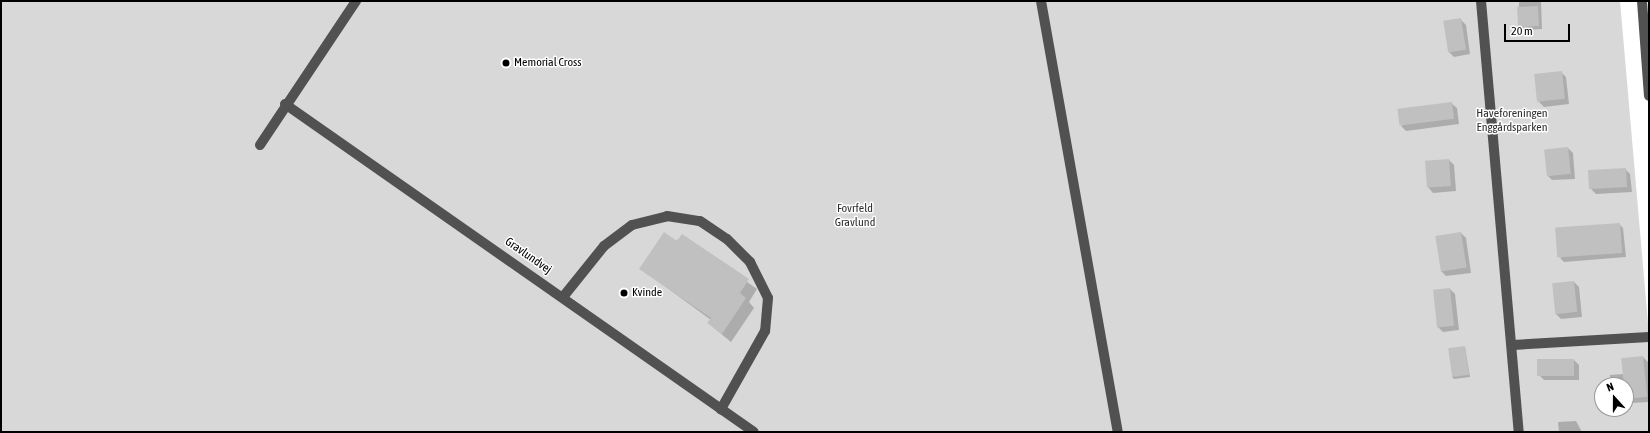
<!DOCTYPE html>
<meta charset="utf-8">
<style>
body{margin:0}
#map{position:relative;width:1650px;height:433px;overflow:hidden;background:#fff;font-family:"Asap Condensed",sans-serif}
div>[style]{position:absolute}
.green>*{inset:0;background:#d8d8d8}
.shadow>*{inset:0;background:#0003}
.building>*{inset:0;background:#c0c0c0;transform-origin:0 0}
.minor>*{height:10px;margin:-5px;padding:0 5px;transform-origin:5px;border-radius:5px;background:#515151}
.dots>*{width:11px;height:11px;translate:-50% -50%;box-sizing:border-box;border:2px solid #fff;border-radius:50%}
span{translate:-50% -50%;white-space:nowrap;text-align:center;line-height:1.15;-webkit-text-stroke:3px #fff;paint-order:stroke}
.poi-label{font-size:12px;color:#000}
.left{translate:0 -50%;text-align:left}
.park-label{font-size:12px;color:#2f2f2f}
.street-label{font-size:12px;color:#000}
.frame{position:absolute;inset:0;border:2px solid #000;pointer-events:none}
.north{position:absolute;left:1594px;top:377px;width:40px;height:40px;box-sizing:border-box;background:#fff;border:1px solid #999;border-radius:50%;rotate:339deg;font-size:11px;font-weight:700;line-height:16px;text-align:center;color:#000}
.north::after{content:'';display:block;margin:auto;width:14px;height:18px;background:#000;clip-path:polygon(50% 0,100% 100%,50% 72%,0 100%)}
.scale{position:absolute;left:1504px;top:24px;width:66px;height:18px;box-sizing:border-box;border:2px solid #000;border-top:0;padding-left:5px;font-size:12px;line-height:14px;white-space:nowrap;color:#000;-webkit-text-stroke:3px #fff;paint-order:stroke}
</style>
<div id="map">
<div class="green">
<i style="clip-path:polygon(evenodd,1px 1px,1620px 1px,1649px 335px,1649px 432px,1px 432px,1px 1px,1602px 385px,1626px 385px,1626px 409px,1602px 409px,1602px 385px)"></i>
</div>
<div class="shadow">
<i style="clip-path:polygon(1519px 1px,1551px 1px,1541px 2px,1542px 29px,1523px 30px,1519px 26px)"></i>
<i style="clip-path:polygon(1461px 20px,1466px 25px,1470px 54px,1454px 57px,1449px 52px)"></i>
<i style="clip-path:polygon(1561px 72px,1566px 77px,1569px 104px,1544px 107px,1539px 102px)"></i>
<i style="clip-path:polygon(1451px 103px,1457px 108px,1459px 124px,1406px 131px,1401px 126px)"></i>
<i style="clip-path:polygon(1568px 148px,1573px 153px,1575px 179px,1552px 180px,1547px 175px)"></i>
<i style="clip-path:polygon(1449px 160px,1454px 165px,1456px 191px,1433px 193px,1428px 187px)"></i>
<i style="clip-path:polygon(1625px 169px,1630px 174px,1632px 192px,1596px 194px,1591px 189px)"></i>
<i style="clip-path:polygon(1619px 224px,1623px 228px,1626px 257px,1564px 262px,1560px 258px)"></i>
<i style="clip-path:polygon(1461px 233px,1466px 238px,1471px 273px,1446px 276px,1441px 271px)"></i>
<i style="clip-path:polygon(682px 236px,757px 289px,749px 302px,754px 308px,731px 342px,708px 323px,711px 320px,641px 269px)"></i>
<i style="clip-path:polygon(1574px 282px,1579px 287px,1582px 317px,1561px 319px,1556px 314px)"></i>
<i style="clip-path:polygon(1450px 289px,1455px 294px,1459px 330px,1443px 332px,1438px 327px,1434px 291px)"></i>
<i style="clip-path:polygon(1465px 347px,1470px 377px,1454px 379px,1452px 377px)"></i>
<i style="clip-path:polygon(1643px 357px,1648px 362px,1649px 402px,1631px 403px,1626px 398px,1626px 385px,1611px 385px,1610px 375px,1624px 374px)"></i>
<i style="clip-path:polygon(1574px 360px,1579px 365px,1579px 380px,1544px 380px,1539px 375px)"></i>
<i style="clip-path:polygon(1576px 421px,1582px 432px,1559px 432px,1558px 422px)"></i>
</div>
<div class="building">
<i style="left:1538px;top:6px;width:20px;height:21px;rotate:87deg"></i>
<i style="left:1461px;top:18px;width:32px;height:18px;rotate:81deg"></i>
<i style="left:1562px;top:71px;width:28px;height:28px;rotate:84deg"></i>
<i style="left:1452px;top:102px;width:17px;height:55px;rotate:83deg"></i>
<i style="left:1568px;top:147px;width:27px;height:24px;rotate:84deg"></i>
<i style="left:1449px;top:159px;width:27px;height:24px;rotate:86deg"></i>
<i style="left:1626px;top:168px;width:19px;height:38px;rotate:87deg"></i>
<i style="left:1620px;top:223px;width:30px;height:65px;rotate:86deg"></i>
<i style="clip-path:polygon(664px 232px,677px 241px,682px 234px,749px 279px,740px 293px,746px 298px,722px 334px,707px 323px,711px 318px,639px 269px)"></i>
<i style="left:1461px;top:232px;width:36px;height:26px;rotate:81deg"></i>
<i style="left:1574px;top:281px;width:31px;height:22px;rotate:84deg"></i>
<i style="left:1450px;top:288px;width:38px;height:17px;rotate:84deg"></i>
<i style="left:1465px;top:346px;width:29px;height:17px;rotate:82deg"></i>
<i style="left:1643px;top:356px;width:41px;height:22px;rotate:84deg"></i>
<i style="left:1537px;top:359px;width:37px;height:17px"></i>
</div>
<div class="minor">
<i style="left:1041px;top:1px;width:438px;rotate:79.9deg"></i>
<i style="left:1481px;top:1px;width:433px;rotate:85deg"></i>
<i style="left:1642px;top:1px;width:95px;rotate:85.8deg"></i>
<i style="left:285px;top:104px;width:572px;rotate:34.97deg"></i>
<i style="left:260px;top:145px;width:173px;rotate:-56.3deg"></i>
<i style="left:563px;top:297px;width:65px;rotate:-51.2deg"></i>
<i style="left:604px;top:246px;width:35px;rotate:-37deg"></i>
<i style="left:632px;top:225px;width:36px;rotate:-14deg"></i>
<i style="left:667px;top:216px;width:33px;rotate:9deg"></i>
<i style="left:700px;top:221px;width:32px;rotate:34deg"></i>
<i style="left:727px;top:239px;width:33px;rotate:45deg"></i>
<i style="left:750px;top:262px;width:40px;rotate:63.4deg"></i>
<i style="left:768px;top:298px;width:33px;rotate:95deg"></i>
<i style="left:765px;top:331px;width:90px;rotate:119.4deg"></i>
<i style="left:1513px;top:345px;width:136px;rotate:-3.4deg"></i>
</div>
<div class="dots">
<i style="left:506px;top:63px;background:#000"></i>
<i style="left:624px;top:293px;background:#000"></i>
</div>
<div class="poi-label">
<span class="left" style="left:514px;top:63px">Memorial Cross</span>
<span class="left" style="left:632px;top:293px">Kvinde</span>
</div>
<div class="park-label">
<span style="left:1512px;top:121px">Haveforeningen<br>Enggårdsparken</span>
<span style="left:855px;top:216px">Fovrfeld<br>Gravlund</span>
</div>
<div class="street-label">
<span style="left:528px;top:256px;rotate:35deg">Gravlundvej</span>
</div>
<div class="frame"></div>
<div class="north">N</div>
<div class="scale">20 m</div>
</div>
